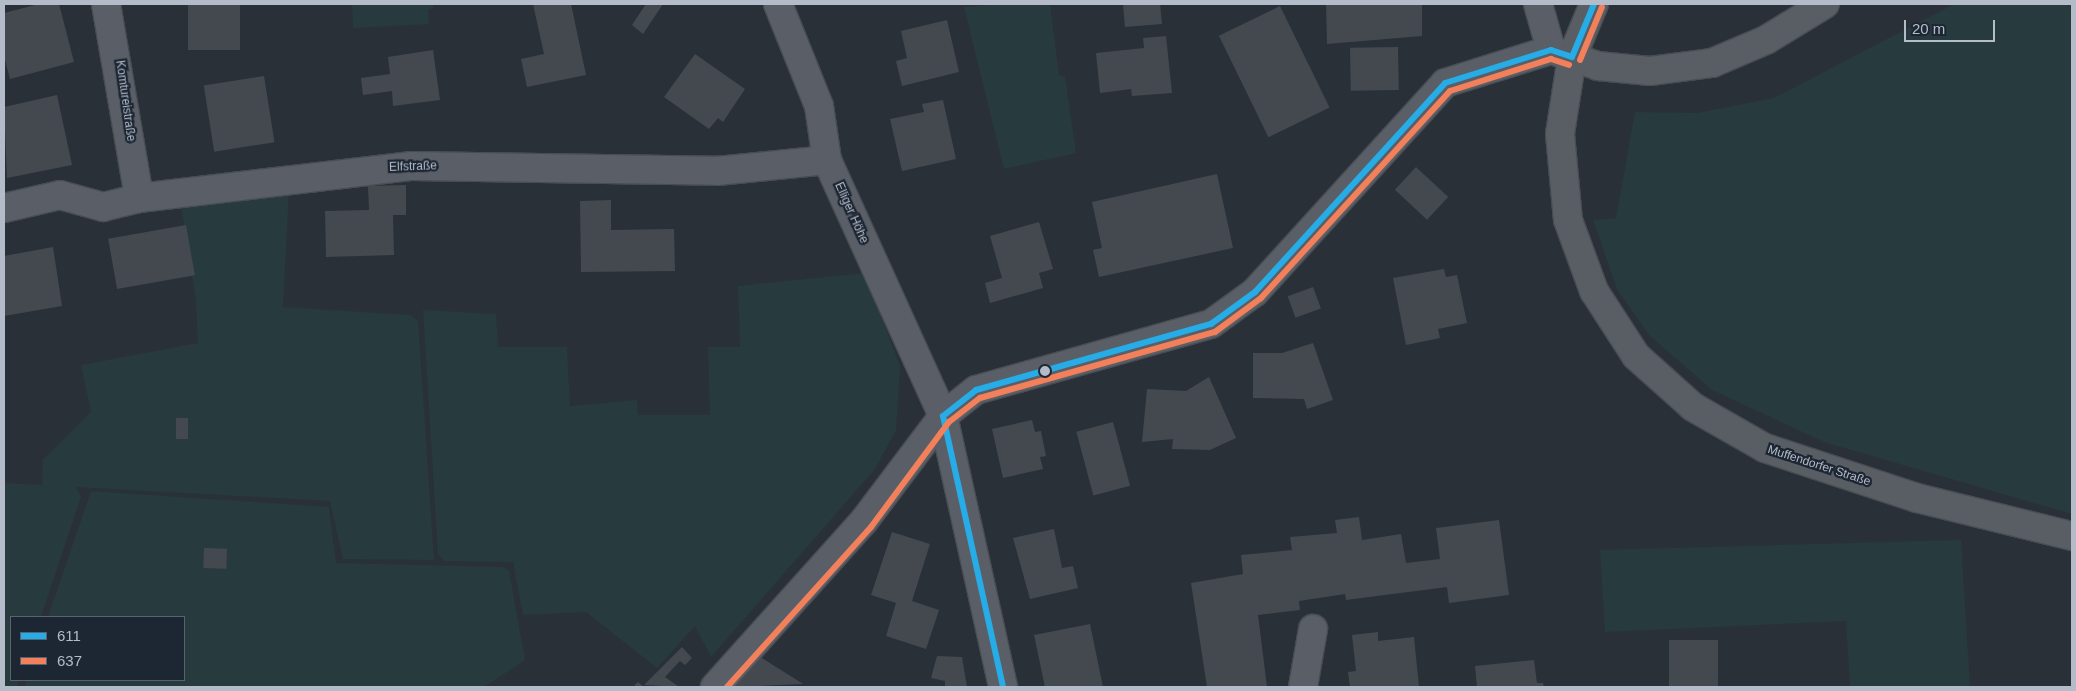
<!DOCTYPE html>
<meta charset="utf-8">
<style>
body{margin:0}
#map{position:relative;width:2076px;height:691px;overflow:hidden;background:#2a3038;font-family:Arial,sans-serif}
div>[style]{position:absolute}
.green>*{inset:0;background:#273a3e}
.building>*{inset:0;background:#444950;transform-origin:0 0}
.roads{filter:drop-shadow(1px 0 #484c53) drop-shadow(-1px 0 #484c53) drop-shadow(0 1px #484c53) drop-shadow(0 -1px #484c53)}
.street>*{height:28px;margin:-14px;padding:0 14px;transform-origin:14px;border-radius:14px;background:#5a5e66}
.secondary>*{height:28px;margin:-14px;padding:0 14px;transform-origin:14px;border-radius:14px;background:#595d64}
.bus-1>*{height:6px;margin:-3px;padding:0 3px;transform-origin:3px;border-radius:3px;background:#26ace6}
.bus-2>*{height:6px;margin:-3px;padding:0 3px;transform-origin:3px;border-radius:3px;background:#f2805a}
.dots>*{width:14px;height:14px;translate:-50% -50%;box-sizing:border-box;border:2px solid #1d2633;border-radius:50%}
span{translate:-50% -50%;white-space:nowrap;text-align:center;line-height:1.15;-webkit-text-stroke:4.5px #1d2633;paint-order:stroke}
.street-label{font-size:12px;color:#b4bcc9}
.frame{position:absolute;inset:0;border:5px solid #b4bcc9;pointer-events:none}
.legend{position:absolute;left:10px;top:616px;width:175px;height:65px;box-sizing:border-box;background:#1d2633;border:1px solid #59626f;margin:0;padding:6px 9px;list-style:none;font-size:15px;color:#b4bcc9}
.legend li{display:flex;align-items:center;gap:10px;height:25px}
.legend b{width:25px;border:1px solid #59626f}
.scale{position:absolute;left:1904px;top:20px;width:91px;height:22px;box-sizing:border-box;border:2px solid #b4bcc9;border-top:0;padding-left:6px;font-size:15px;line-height:18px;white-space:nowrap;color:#b4bcc9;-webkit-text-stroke:4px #1d2633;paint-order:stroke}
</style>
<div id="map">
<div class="green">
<i style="clip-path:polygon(352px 4px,433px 4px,433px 8px,428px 10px,429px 24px,353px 28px)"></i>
<i style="clip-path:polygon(1002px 4px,1050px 4px,1059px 75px,1065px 77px,1076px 153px,1004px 169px,964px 7px)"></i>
<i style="clip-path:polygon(1954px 4px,2072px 4px,2072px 514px,1824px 442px,1712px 390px,1649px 335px,1617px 289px,1593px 220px,1616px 218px,1635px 112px,1697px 113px,1774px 98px)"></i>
<i style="clip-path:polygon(289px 190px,283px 307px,410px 315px,418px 321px,434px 560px,343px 559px,330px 501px,76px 487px,81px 497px,41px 617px,11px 617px,11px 680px,19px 680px,17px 687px,4px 687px,4px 483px,42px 485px,43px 460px,91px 412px,81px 365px,198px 343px,196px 301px,181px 205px)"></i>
<i style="clip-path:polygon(865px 273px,900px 366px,896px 430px,875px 469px,711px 657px,695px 626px,657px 668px,586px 612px,523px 615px,513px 562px,444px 561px,438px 554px,423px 310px,496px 314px,498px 347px,567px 347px,570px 406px,637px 400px,638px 415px,710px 415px,708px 347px,740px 347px,738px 286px)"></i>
<i style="clip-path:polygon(91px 491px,329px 507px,336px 563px,503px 567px,509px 571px,525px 660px,484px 687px,24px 687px,27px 680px,184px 680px,184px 617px,48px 617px)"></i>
<i style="clip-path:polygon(1961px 540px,1970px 687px,1850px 687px,1846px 621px,1605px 632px,1600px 550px)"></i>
</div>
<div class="building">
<i style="clip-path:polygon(39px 4px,59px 4px,74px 62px,10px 79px,4px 56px,4px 13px)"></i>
<i style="left:188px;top:4px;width:52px;height:46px"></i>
<i style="clip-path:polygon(533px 4px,571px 4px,586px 75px,527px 87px,521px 59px,544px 54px)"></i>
<i style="clip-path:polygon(646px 4px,663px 4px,643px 34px,632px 25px)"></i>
<i style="clip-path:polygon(1123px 4px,1160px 4px,1162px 24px,1125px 27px)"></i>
<i style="clip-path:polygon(1326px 4px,1422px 4px,1422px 36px,1327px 44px)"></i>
<i style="left:1280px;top:6px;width:113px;height:68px;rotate:64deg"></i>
<i style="clip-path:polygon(947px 20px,959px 72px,902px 86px,896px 61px,907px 58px,901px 31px)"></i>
<i style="clip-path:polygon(1166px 36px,1172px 93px,1132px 96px,1131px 89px,1100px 93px,1096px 53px,1144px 48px,1143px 38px)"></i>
<i style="left:1398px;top:47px;width:43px;height:48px;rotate:89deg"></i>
<i style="clip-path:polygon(433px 50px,440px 100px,393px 106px,392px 91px,363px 95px,361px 78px,390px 74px,388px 57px)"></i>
<i style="clip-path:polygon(695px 54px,745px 89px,723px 122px,718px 118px,709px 129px,664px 97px)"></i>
<i style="left:264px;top:76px;width:67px;height:61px;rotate:81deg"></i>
<i style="clip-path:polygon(57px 95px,72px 165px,7px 178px,4px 107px)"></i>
<i style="clip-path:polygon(943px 100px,956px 159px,902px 171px,890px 119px,924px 112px,922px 104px)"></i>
<i style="left:1416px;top:167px;width:44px;height:31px;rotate:43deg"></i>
<i style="clip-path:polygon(1217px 174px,1233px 248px,1099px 277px,1093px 250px,1102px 248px,1092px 202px)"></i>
<i style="clip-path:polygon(406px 185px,406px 215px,393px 215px,394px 255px,326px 257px,325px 211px,369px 210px,368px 186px)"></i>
<i style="clip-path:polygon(611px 200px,611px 230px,674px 229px,675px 271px,581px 272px,580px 201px)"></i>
<i style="clip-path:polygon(1039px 222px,1053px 269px,1039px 273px,1043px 288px,990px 303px,985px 283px,1002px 278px,990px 236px)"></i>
<i style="left:186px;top:225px;width:51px;height:79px;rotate:80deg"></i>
<i style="clip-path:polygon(53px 247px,62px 306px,4px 316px,4px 256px)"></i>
<i style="clip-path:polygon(1444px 269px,1446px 277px,1457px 275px,1467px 323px,1438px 329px,1440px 338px,1406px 345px,1393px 278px)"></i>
<i style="left:1313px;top:287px;width:23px;height:27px;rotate:70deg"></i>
<i style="clip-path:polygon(1313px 343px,1333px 400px,1307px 409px,1304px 399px,1253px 398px,1253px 353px,1282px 353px)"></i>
<i style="clip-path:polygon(1209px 377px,1236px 438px,1210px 450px,1172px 449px,1173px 439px,1142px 442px,1147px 389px,1186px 391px)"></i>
<i style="left:176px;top:418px;width:12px;height:21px"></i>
<i style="clip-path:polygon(1032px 420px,1035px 432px,1041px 431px,1046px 456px,1040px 457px,1043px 469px,1003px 478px,992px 429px)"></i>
<i style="left:1113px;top:422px;width:66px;height:38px;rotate:75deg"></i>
<i style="clip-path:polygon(1359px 517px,1362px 540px,1401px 534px,1406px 563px,1440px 559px,1436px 528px,1499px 520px,1509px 595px,1449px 603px,1447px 587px,1346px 600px,1345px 594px,1299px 601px,1300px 610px,1258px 615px,1267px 687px,1207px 687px,1191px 583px,1243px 574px,1241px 555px,1292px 550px,1290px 537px,1337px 533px,1335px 520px)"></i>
<i style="clip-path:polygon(1054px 529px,1062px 568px,1073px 566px,1078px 588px,1030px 599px,1013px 538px)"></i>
<i style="clip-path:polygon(892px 532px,930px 544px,912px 601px,939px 610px,926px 649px,886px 636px,896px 603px,871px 595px)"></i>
<i style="left:204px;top:548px;width:23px;height:20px;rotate:2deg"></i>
<i style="clip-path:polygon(1090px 624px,1103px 687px,1045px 687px,1034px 635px)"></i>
<i style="clip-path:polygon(1378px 632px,1378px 641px,1414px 637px,1419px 687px,1350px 687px,1348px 672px,1356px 671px,1352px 635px)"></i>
<i style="left:1669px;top:640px;width:49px;height:47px"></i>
<i style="clip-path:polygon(682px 647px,692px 658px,685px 665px,680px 661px,665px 677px,679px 687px,644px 685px)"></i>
<i style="clip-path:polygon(759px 656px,803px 684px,731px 687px)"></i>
<i style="clip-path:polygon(937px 656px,962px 657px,967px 687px,945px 687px,945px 681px,931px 678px)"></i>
<i style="clip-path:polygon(1534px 660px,1537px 683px,1543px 683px,1544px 687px,1477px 687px,1475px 666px)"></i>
<i style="clip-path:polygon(638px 682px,644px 687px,633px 687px)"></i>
</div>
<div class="roads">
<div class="street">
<i style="left:106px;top:4px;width:197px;rotate:80.3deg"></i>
<i style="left:778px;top:4px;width:110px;rotate:68.1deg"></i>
<i style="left:819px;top:106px;width:55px;rotate:81.6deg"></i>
<i style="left:827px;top:160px;width:281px;rotate:65.6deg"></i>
<i style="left:943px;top:416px;width:278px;rotate:77.5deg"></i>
<i style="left:1538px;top:4px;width:48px;rotate:74.2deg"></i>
<i style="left:4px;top:208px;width:57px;rotate:-13.1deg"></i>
<i style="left:60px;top:195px;width:45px;rotate:15.6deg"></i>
<i style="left:103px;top:207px;width:37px;rotate:-14deg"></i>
<i style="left:139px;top:198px;width:275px;rotate:-6.7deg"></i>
<i style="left:412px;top:166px;width:305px;rotate:0.9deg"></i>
<i style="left:717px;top:171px;width:111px;rotate:-5.7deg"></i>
<i style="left:715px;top:687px;width:223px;rotate:-48.1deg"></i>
<i style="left:864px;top:521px;width:131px;rotate:-53deg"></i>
<i style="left:943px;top:416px;width:42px;rotate:-38.2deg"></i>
<i style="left:976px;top:390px;width:244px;rotate:-15.7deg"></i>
<i style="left:1211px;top:324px;width:54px;rotate:-36deg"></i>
<i style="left:1255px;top:292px;width:282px;rotate:-47.7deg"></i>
<i style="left:1445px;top:83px;width:111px;rotate:-17.3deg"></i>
<i style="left:1551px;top:50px;width:22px;rotate:18deg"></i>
<i style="left:1303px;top:687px;width:59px;rotate:-80.2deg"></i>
</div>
<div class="secondary">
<i style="left:1594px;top:4px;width:57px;rotate:112.5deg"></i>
<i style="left:1572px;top:57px;width:78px;rotate:98.9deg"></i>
<i style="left:1560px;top:134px;width:86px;rotate:84.7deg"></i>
<i style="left:1568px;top:220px;width:76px;rotate:69.9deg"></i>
<i style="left:1594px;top:291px;width:77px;rotate:57.1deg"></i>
<i style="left:1636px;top:356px;width:76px;rotate:41.8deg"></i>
<i style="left:1693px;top:407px;width:83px;rotate:29.7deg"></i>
<i style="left:1765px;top:448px;width:160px;rotate:18.2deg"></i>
<i style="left:1917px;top:498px;width:160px;rotate:13.8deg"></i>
<i style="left:1572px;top:57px;width:28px;rotate:19deg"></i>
<i style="left:1598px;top:66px;width:52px;rotate:5.5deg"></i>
<i style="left:1650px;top:71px;width:63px;rotate:-7.4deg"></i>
<i style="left:1712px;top:63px;width:59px;rotate:-23.1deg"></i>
<i style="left:1766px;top:40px;width:69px;rotate:-31.4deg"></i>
</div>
</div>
<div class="bus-1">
<i style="left:1572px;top:57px;width:57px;rotate:-67.5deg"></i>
<i style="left:943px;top:416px;width:42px;rotate:-38.2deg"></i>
<i style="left:976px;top:390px;width:244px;rotate:-15.7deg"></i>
<i style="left:1211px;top:324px;width:54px;rotate:-36deg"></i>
<i style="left:1255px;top:292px;width:282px;rotate:-47.7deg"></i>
<i style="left:1445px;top:83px;width:111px;rotate:-17.3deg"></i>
<i style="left:1551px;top:50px;width:22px;rotate:18deg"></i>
<i style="left:943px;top:416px;width:278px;rotate:77.5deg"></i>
</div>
<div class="bus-2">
<i style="left:1580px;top:60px;width:57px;rotate:-67.5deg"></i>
<i style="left:727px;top:687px;width:215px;rotate:-48deg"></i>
<i style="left:871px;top:527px;width:131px;rotate:-53.4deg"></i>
<i style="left:949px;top:422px;width:39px;rotate:-38deg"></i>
<i style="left:980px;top:398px;width:244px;rotate:-15.7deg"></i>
<i style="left:1215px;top:332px;width:57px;rotate:-36.5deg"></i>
<i style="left:1261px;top:298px;width:280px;rotate:-47.6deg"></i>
<i style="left:1450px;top:91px;width:106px;rotate:-17.6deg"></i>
<i style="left:1551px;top:59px;width:19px;rotate:18deg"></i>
</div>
<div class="dots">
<i style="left:1045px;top:371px;background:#b4bcc9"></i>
</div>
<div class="street-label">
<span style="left:125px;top:101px;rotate:82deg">Komtureistraße</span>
<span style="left:413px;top:167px;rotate:-2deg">Elfstraße</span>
<span style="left:851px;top:213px;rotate:66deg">Elliger Höhe</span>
<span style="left:1819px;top:466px;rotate:18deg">Muffendorfer Straße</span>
</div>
<div class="frame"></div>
<ul class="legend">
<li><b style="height:6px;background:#26ace6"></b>611</li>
<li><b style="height:6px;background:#f2805a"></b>637</li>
</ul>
<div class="scale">20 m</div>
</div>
